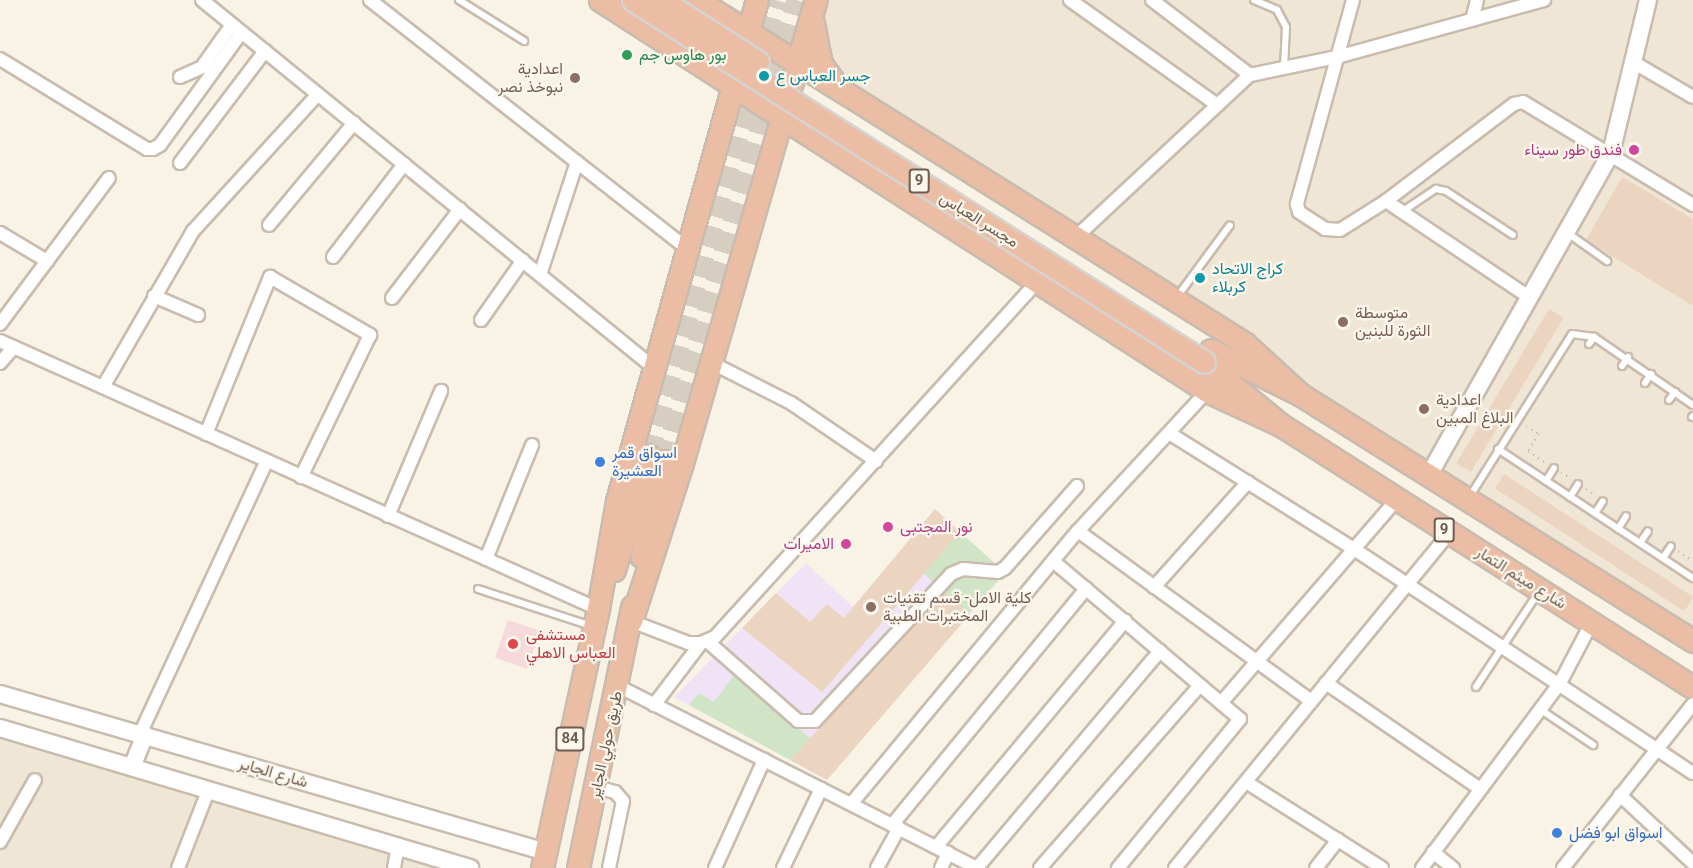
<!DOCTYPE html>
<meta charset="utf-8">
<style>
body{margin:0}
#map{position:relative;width:1693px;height:868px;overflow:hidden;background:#f9f3e6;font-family:Roboto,Vazirmatn,sans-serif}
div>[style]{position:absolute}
.residential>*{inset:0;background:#f0e6d5}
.education>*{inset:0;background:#f0e3f5}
.medical>*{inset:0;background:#f6dadb;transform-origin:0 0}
.green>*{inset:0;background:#d0e5c6;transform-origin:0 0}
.building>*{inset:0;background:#ebd5c1;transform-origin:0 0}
.highway-tunnel>*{height:21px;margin-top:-10.5px;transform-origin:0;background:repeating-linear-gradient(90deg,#d6cec0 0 21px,transparent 0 31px)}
.path>*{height:2px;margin-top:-1px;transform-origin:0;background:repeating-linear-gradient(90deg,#cfb9a5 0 1.5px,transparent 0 6px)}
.roads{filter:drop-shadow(2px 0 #c9bcae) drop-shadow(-2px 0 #c9bcae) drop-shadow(0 2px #c9bcae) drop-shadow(0 -2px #c9bcae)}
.lane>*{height:6px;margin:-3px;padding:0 3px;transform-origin:3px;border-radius:3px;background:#fff}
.street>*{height:12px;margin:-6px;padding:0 6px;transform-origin:6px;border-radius:6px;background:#fff}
.secondary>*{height:16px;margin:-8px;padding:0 8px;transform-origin:8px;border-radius:8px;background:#fff}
.highway>*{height:21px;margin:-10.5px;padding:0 10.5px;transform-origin:10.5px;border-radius:10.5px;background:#ebbda5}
.bridges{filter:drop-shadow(2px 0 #d7d2cd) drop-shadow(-2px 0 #d7d2cd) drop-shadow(0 2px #d7d2cd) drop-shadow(0 -2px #d7d2cd)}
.highway-bridge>*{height:21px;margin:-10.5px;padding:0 10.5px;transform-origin:10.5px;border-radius:10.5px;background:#ebbda5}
.dots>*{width:16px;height:16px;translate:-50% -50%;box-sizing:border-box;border:3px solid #fcf7ec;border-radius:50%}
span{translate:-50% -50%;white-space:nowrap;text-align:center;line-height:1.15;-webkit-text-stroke:4.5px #fcf7ec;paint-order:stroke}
.shield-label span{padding:2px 4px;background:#fcf7ec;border:2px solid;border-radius:4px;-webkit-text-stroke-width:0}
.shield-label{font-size:15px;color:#6f5d4e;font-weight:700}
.leisure-label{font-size:16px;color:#27864d}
.left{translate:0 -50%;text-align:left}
.education-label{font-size:16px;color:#785e54}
.right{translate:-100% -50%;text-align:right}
.culture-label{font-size:16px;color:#0d838f}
.hotel-label{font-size:16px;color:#b23c85}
.street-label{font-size:16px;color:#6f5d4e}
.shop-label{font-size:16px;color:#366cbe}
.health-label{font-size:16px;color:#be3a42}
</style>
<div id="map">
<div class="residential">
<i style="clip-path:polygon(815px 0,1693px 0,1693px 642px,1301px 395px,798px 63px)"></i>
<i style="clip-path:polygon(0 737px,470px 868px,0 868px)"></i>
</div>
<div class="education">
<i style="clip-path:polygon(935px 509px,1005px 573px,827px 780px,674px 697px,806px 563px,853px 607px)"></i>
</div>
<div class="medical">
<i style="left:508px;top:620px;width:34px;height:40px;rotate:19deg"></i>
</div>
<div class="green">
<i style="left:960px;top:532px;width:61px;height:55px;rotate:42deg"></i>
<i style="clip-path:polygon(734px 675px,810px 738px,790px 760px,689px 705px,699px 693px,714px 702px)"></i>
</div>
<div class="building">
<i style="clip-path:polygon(1622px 177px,1693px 219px,1693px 306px,1586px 240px)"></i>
<i style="left:1549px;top:309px;width:17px;height:180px;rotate:31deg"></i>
<i style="left:1504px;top:474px;width:226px;height:17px;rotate:33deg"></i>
<i style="clip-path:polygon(935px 509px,960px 532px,822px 692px,742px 628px,776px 593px,810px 622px,827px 604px,844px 618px)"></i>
<i style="clip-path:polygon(945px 592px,970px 614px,827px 780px,790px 760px)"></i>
</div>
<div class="highway-tunnel">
<i style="left:648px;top:455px;width:473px;rotate:-74.3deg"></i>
<i style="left:664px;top:461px;width:480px;rotate:-73.9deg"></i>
</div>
<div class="path">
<i style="left:1526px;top:426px;width:15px;rotate:32deg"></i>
<i style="left:1539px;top:434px;width:20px;rotate:123deg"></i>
<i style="left:1528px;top:451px;width:22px;rotate:34deg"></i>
<i style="left:1561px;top:472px;width:12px;rotate:35deg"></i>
<i style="left:1586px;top:489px;width:12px;rotate:35deg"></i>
<i style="left:1678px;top:551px;width:18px;rotate:34deg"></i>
</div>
<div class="roads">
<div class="lane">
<i style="left:459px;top:0;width:77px;rotate:32.2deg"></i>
<i style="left:1254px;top:0;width:25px;rotate:23deg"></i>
<i style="left:1277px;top:10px;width:19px;rotate:62deg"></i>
<i style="left:1286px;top:27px;width:41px;rotate:92.8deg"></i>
<i style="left:1403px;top:211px;width:40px;rotate:-34deg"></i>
<i style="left:1436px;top:189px;width:10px;rotate:11deg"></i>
<i style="left:1446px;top:191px;width:80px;rotate:33.3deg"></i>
<i style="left:1569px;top:234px;width:47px;rotate:35.4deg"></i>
<i style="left:1177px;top:297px;width:89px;rotate:-53.6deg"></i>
<i style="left:1589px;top:344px;width:9px;rotate:-54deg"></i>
<i style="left:1622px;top:366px;width:11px;rotate:-56deg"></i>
<i style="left:1645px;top:383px;width:11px;rotate:-56deg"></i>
<i style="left:1669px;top:400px;width:10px;rotate:-53deg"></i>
<i style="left:1692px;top:417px;width:1px;rotate:-45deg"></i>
<i style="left:1498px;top:449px;width:234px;rotate:33.5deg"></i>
<i style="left:1546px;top:481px;width:15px;rotate:-58deg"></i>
<i style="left:1470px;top:496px;width:191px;rotate:-57.8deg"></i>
<i style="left:1572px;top:334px;width:22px;rotate:8deg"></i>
<i style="left:1594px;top:337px;width:120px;rotate:34.5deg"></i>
<i style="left:1570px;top:497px;width:15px;rotate:-58deg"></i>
<i style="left:1595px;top:513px;width:14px;rotate:-56deg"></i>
<i style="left:1618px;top:529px;width:15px;rotate:-58deg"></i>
<i style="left:1640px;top:543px;width:14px;rotate:-56deg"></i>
<i style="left:1663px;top:558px;width:14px;rotate:-56deg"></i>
<i style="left:478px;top:589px;width:119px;rotate:18.1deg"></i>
<i style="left:1476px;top:687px;width:113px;rotate:-56.6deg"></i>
<i style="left:1541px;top:710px;width:63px;rotate:33.9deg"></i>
</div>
<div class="street">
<i style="left:202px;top:0;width:581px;rotate:39.14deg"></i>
<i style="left:370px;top:0;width:402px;rotate:38.1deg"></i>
<i style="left:1070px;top:0;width:181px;rotate:35.5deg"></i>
<i style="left:1152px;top:0;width:123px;rotate:37.4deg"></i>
<i style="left:1353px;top:0;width:212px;rotate:105.4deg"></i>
<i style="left:1297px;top:204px;width:8px;rotate:76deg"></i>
<i style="left:1299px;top:212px;width:31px;rotate:33deg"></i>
<i style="left:1325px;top:229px;width:15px;rotate:4deg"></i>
<i style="left:1340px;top:230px;width:54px;rotate:-32.2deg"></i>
<i style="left:1386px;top:201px;width:161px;rotate:-37.2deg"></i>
<i style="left:1514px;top:104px;width:9px;rotate:-13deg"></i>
<i style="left:1523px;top:102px;width:199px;rotate:31.2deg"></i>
<i style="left:1472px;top:20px;width:21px;rotate:-76deg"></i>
<i style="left:0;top:59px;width:172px;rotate:31.5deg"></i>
<i style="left:147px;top:149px;width:6px"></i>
<i style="left:153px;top:149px;width:8px;rotate:-30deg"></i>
<i style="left:160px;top:145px;width:138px;rotate:-54.1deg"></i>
<i style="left:1633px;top:62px;width:69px;rotate:30.3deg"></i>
<i style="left:180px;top:77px;width:24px;rotate:-24deg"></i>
<i style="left:202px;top:67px;width:50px;rotate:-54.7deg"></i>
<i style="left:180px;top:163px;width:141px;rotate:-52.8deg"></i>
<i style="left:1386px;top:201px;width:172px;rotate:33.9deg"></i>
<i style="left:269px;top:225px;width:133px;rotate:-50.2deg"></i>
<i style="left:0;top:233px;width:55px;rotate:30.8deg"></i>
<i style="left:1076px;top:237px;width:238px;rotate:-43deg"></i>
<i style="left:1250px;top:75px;width:89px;rotate:-11.7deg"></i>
<i style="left:1337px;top:57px;width:215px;rotate:-15.4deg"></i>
<i style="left:333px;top:257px;width:117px;rotate:-52.6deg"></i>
<i style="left:540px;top:275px;width:119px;rotate:-71.9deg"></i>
<i style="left:154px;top:296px;width:48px;rotate:23.4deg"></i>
<i style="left:392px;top:298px;width:112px;rotate:-52.6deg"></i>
<i style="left:481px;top:320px;width:73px;rotate:-55deg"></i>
<i style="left:0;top:324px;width:182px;rotate:-53.3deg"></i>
<i style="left:0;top:341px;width:655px;rotate:24.14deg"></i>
<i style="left:0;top:363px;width:21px;rotate:-49deg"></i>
<i style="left:712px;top:363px;width:89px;rotate:26.9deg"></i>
<i style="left:791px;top:403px;width:103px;rotate:34.3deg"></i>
<i style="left:103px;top:387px;width:180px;rotate:-60deg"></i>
<i style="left:193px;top:231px;width:185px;rotate:-47.6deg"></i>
<i style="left:1169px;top:433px;width:218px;rotate:32.1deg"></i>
<i style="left:1354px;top:549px;width:406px;rotate:33.5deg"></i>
<i style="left:206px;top:434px;width:170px;rotate:-67.8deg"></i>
<i style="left:270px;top:277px;width:116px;rotate:30.1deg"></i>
<i style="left:370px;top:335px;width:158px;rotate:115.9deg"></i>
<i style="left:388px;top:516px;width:136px;rotate:-67deg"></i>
<i style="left:1078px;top:531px;width:288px;rotate:36.1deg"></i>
<i style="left:486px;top:559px;width:123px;rotate:-68deg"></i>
<i style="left:1053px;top:561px;width:245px;rotate:40.2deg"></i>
<i style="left:1240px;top:719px;width:193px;rotate:129.3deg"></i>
<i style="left:1154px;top:587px;width:141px;rotate:-48.2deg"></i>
<i style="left:631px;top:621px;width:61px;rotate:21.1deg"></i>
<i style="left:688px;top:643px;width:13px"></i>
<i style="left:701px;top:643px;width:15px;rotate:-23deg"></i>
<i style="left:715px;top:637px;width:481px;rotate:-47.8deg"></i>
<i style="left:707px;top:641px;width:121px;rotate:41.3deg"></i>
<i style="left:798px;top:721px;width:17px"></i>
<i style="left:815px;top:721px;width:200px;rotate:-47.2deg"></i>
<i style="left:951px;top:574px;width:13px;rotate:-23deg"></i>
<i style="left:963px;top:569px;width:35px;rotate:5deg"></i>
<i style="left:998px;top:572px;width:8px;rotate:-30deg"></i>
<i style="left:1005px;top:568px;width:109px;rotate:-48.7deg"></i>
<i style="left:1326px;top:683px;width:186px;rotate:34.5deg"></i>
<i style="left:618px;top:686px;width:402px;rotate:26.9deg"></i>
<i style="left:1221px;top:703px;width:269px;rotate:-49.2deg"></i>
<i style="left:654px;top:705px;width:78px;rotate:-52.8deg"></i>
<i style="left:140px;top:734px;width:301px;rotate:-65.1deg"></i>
<i style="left:1246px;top:782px;width:161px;rotate:32.3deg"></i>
<i style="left:597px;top:787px;width:19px;rotate:16deg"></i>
<i style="left:615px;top:792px;width:12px;rotate:48deg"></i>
<i style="left:623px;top:801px;width:68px;rotate:101.8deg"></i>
<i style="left:1620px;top:795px;width:100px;rotate:43deg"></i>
<i style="left:851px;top:804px;width:355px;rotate:-50.3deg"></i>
<i style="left:1078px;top:531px;width:190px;rotate:-47.3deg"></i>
<i style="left:892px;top:825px;width:306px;rotate:-50.6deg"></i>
<i style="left:0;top:842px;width:71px;rotate:-60.6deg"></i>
<i style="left:936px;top:847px;width:295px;rotate:-50.1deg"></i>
<i style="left:1433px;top:852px;width:26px;rotate:39deg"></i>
<i style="left:178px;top:868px;width:83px;rotate:-68.7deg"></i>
<i style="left:394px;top:868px;width:23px;rotate:-80deg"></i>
<i style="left:715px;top:868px;width:119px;rotate:-65.6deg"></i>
<i style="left:783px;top:868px;width:88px;rotate:-64.3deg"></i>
<i style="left:877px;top:868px;width:46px;rotate:-61.2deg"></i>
<i style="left:941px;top:868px;width:17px;rotate:-65deg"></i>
<i style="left:977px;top:868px;width:284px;rotate:-49.9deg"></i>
<i style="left:1040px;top:868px;width:243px;rotate:-48.8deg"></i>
<i style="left:1175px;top:868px;width:433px;rotate:-50.7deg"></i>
<i style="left:1316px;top:868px;width:36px;rotate:-52deg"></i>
<i style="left:1422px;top:868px;width:231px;rotate:-53.3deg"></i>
<i style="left:1560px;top:683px;width:69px;rotate:-62.3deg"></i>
<i style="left:1563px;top:868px;width:209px;rotate:-51.6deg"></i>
</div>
<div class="secondary">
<i style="left:1430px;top:473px;width:368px;rotate:-60.5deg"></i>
<i style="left:1611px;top:153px;width:157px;rotate:-76.4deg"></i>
<i style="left:0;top:694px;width:568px;rotate:16.14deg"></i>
<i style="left:0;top:728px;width:491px;rotate:16.6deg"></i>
<i style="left:132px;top:767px;width:35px;rotate:-68deg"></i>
</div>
<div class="highway">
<i style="left:600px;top:0;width:722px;rotate:32.79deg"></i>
<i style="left:1207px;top:391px;width:81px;rotate:24.7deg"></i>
<i style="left:697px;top:0;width:646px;rotate:32.09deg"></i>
<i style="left:1244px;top:343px;width:77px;rotate:42.4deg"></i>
<i style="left:813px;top:23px;width:42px;rotate:79deg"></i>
<i style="left:821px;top:64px;width:22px;rotate:54deg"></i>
<i style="left:1211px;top:350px;width:101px;rotate:26.6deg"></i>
<i style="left:1301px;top:395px;width:463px;rotate:32.1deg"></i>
<i style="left:1204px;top:362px;width:99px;rotate:39.3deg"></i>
<i style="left:1281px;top:425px;width:488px;rotate:32.5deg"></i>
<i style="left:641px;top:556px;width:98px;rotate:-76.4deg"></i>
<i style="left:614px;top:570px;width:120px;rotate:-73.5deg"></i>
<i style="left:631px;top:621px;width:166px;rotate:-72.1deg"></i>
<i style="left:682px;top:463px;width:482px;rotate:-73.9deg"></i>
<i style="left:542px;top:868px;width:265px;rotate:-77.8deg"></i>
<i style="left:598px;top:609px;width:110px;rotate:-80deg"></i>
<i style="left:617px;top:501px;width:520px;rotate:-74.39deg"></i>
<i style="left:578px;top:868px;width:267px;rotate:-78.3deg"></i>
</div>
</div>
<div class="bridges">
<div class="highway-bridge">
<i style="left:633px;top:0;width:676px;rotate:32.37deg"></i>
<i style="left:661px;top:0;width:115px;rotate:32.6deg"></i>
</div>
</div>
<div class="dots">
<i style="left:627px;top:55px;background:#2e9e5b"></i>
<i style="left:764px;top:76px;background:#0f9aa8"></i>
<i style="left:575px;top:78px;background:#8d6e63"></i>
<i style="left:1634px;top:150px;background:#d1479c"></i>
<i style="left:1200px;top:278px;background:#0f9aa8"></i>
<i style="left:1343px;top:322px;background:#8d6e63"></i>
<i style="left:1424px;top:409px;background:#8d6e63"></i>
<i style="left:600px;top:462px;background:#3f7fe0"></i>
<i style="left:888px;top:527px;background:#d1479c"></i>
<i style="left:846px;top:544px;background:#d1479c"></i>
<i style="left:871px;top:607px;background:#8d6e63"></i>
<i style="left:513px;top:644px;background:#e0444e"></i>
<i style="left:1557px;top:833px;background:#3f7fe0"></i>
</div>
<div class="shield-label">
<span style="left:919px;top:181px">9</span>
<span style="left:1444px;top:530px">9</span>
<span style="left:570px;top:739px">84</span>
</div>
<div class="leisure-label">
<span class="left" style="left:639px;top:55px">بور هاوس جم</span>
</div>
<div class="education-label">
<span class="right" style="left:563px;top:78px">اعدادية<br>نبوخذ نصر</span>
<span class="left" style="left:1355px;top:322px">متوسطة<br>الثورة للبنين</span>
<span class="left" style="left:1436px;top:409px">اعدادية<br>البلاغ المبين</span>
<span class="left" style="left:883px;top:607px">كلية الامل- قسم تقنيات<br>المختبرات الطبية</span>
</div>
<div class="culture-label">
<span class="left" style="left:776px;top:76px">جسر العباس ع</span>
<span class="left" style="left:1212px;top:278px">كراج الاتحاد<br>كربلاء</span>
</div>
<div class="hotel-label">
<span class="right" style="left:1622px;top:150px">فندق طور سيناء</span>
<span class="left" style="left:900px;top:527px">نور المجتبى</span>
<span class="right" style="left:834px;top:544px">الاميرات</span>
</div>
<div class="street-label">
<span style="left:979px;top:220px;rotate:32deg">مجسر العباس</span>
<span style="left:1521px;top:578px;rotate:32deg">شارع ميثم التمار</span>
<span style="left:606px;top:745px;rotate:-78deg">طريق حولي الجاير</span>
<span style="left:273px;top:773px;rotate:16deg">شارع الجاير</span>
</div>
<div class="shop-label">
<span class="left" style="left:612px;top:462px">اسواق قمر<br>العشيرة</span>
<span class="left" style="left:1569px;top:833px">اسواق ابو فضل</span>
</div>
<div class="health-label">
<span class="left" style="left:526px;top:644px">مستشفى<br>العباس الاهلي</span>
</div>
</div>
